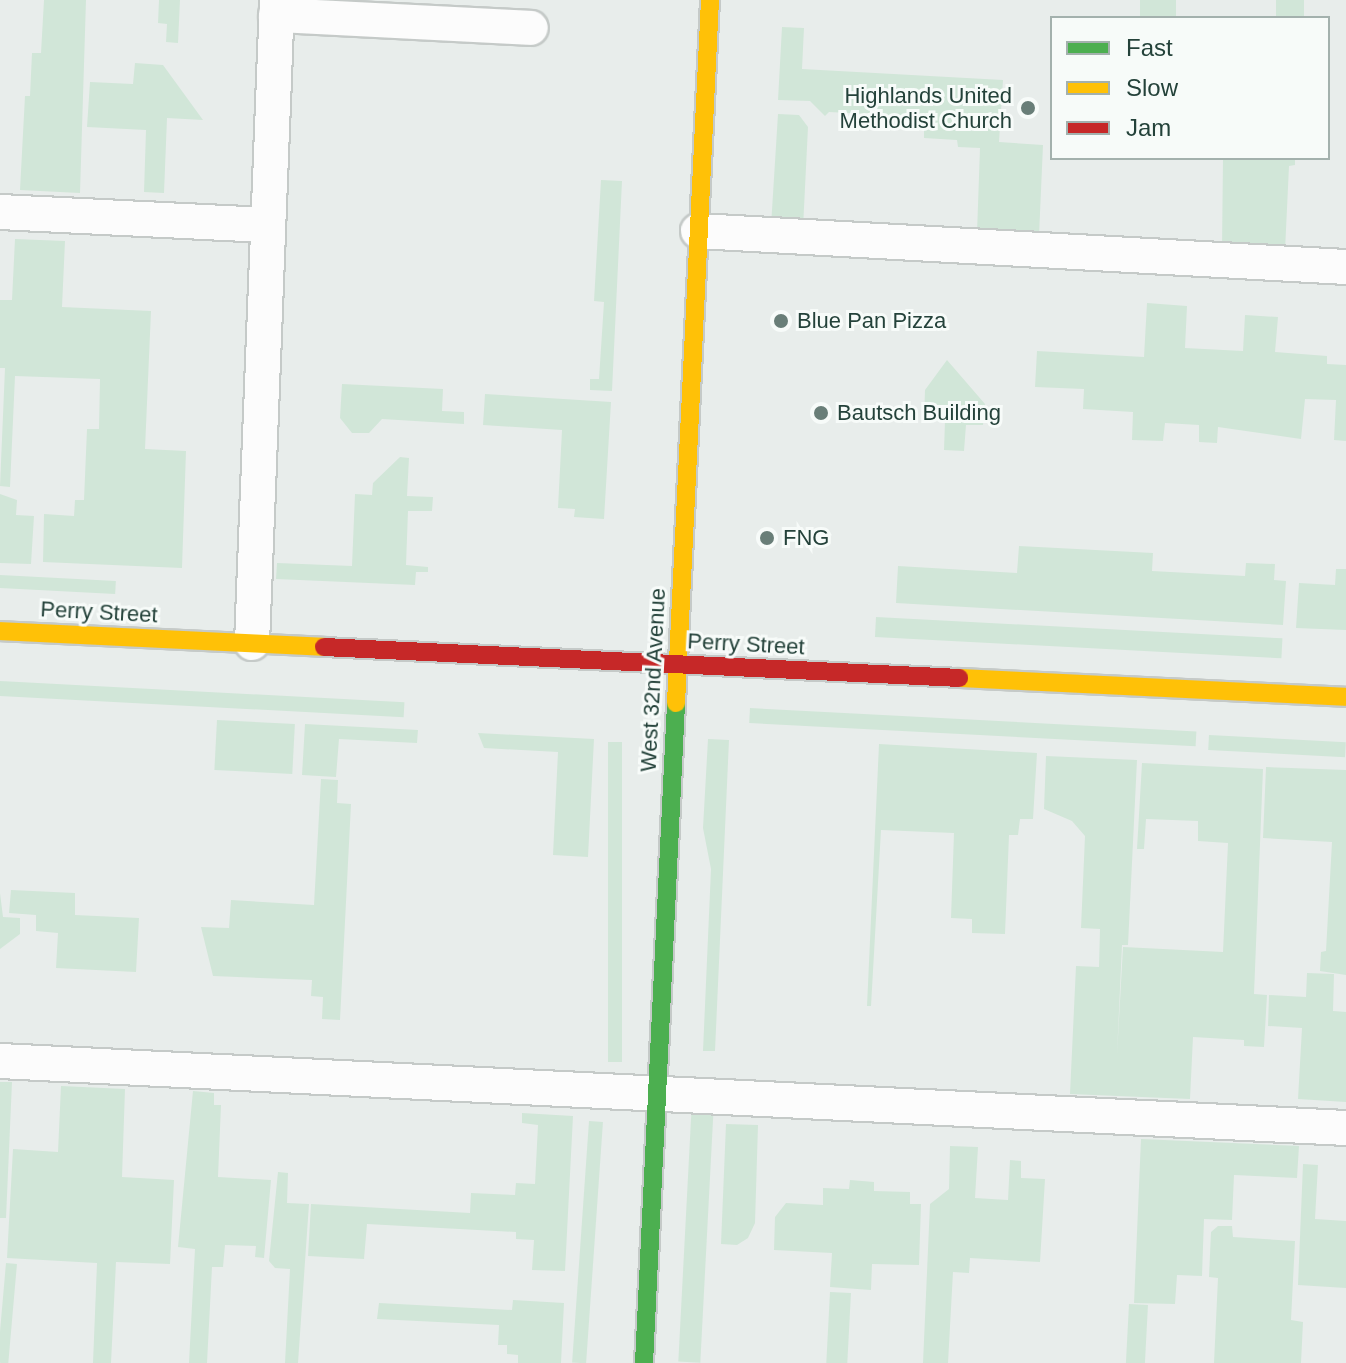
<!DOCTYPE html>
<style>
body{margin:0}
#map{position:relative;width:1346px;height:1363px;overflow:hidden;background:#e8edeb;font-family:Arial,sans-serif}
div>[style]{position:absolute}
.green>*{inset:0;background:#d1e6d8;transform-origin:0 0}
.roads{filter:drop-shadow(2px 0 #c5cac8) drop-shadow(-2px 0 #c5cac8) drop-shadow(0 2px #c5cac8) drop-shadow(0 -2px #c5cac8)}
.lane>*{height:34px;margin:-17px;padding:0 17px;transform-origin:17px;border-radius:17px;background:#fcfcfc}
.fast>*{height:18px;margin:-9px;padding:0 9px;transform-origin:9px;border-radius:9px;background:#4caf50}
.slow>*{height:18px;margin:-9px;padding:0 9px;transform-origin:9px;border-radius:9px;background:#ffc107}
.jam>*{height:18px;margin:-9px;padding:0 9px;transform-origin:9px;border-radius:9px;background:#c62828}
.dots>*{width:22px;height:22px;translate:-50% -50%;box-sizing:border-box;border:4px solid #f7fbf9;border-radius:50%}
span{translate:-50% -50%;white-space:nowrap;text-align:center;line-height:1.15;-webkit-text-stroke:6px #f7fbf9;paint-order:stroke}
.poi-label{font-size:22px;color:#24423a}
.right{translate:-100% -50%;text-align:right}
.left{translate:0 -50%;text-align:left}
.street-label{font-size:22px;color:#24423a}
.legend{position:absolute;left:1050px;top:16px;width:280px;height:144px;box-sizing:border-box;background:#f7fbf9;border:2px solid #a3b1ad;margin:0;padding:10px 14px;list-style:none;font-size:24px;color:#24423a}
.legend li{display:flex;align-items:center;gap:16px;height:40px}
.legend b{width:40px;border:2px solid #a3b1ad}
</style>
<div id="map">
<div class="green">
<i style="clip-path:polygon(44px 0,86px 0,80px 193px,20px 190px,25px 96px,30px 96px,32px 53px,41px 53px)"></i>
<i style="clip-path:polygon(159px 0,180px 0,178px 43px,166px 42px,167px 24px,158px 23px)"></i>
<i style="left:1140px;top:0;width:36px;height:18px"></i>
<i style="left:1276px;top:0;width:28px;height:18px"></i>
<i style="clip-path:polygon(782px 27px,804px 28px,802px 69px,1003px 80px,999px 142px,1043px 145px,1039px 236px,977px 233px,980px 148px,958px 147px,957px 140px,924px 138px,924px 127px,887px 125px,887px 115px,829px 112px,825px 116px,810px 101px,778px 100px)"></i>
<i style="clip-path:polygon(135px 63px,163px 65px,203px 120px,167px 118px,164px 193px,144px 192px,146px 130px,87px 127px,90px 82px,133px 84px)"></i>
<i style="clip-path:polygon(778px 114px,799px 115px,808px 127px,803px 228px,771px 226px)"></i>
<i style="clip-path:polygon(1223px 158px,1295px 158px,1295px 165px,1289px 166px,1285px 251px,1222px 248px)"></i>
<i style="clip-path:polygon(601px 180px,622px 181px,612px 391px,590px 390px,590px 379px,599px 379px,604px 302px,594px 301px)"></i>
<i style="clip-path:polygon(15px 239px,65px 241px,62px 307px,151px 311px,145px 449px,186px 451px,182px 568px,43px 562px,44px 514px,74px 516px,75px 500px,84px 500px,87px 429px,99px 429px,100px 379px,15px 376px,10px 487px,0 486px,5px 368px,0 368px,0 300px,12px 300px)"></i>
<i style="clip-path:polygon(1147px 303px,1187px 306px,1185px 348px,1243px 351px,1245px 315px,1278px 317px,1275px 352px,1327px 356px,1327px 364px,1346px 365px,1346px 441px,1334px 440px,1336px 400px,1305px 399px,1301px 439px,1218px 427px,1217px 443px,1199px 442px,1199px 425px,1165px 423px,1163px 441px,1132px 440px,1133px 412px,1083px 409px,1084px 389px,1035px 387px,1037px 351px,1144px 357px)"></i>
<i style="clip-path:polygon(947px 360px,985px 404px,983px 425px,966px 425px,964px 451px,944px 450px,945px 421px,924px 420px,925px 390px)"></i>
<i style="clip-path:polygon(342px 384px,443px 389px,442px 411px,464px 412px,464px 424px,382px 419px,369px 433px,352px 433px,340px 418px)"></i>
<i style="clip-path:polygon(485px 394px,611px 402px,604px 519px,574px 517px,575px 509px,558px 508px,562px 430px,483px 425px)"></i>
<i style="clip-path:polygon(400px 457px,409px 458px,407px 496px,433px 497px,432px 511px,408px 511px,406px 565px,428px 567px,428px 572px,416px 572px,415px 585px,276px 579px,277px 563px,352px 566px,355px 494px,372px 495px,373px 483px)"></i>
<i style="clip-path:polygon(0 494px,17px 500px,16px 515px,34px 516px,31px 564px,0 563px)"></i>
<i style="clip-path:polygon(1019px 546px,1153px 553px,1152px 571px,1245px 576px,1246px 563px,1275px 564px,1274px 580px,1286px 581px,1283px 625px,896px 603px,898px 566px,1017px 573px)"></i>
<i style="clip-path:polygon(1336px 569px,1346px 569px,1346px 630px,1296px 628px,1299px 583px,1335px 585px)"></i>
<i style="left:0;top:575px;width:116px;height:13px;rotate:3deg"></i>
<i style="left:876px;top:617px;width:407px;height:20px;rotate:3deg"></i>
<i style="left:0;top:681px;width:405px;height:15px;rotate:3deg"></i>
<i style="left:750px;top:708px;width:447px;height:15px;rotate:3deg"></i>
<i style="left:217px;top:720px;width:78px;height:50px;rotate:3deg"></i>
<i style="clip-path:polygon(305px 724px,418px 730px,417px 743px,339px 739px,336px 777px,302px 775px)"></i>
<i style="clip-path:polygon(478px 733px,594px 739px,588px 857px,553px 855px,558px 752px,484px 748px)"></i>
<i style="left:1209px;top:735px;width:137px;height:15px;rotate:3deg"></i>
<i style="clip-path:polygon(708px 739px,729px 740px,715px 1051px,703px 1051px,711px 869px,703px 828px)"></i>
<i style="left:608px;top:742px;width:14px;height:320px"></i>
<i style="clip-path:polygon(879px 744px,1037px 753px,1033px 819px,1020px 819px,1018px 835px,1009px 835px,1005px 934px,972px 933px,972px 919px,951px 918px,954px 833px,881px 830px,871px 1006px,867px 1006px)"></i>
<i style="clip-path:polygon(1046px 756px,1137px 760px,1128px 945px,1122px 945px,1117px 1055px,1123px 947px,1223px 952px,1228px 843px,1198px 841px,1198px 821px,1146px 819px,1144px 849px,1137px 849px,1142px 763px,1263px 769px,1254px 994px,1267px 995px,1264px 1047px,1244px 1046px,1244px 1040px,1193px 1037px,1190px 1099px,1070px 1094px,1076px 966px,1099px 967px,1100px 929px,1081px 928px,1085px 836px,1072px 821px,1044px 809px)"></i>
<i style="clip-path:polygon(1266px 767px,1346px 770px,1346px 975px,1320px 971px,1321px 952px,1326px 951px,1332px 842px,1263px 838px)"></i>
<i style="clip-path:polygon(321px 779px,338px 780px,337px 803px,351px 804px,340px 1020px,322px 1019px,323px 997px,311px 996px,312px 980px,213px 976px,201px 927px,229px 928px,231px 900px,314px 905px)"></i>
<i style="clip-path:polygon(11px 890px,75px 893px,75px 915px,139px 918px,136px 972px,56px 968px,58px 933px,36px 931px,36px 915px,9px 913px)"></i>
<i style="clip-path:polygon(0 893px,3px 917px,20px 918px,20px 934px,0 949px)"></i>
<i style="clip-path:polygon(1307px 973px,1334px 974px,1333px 1011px,1346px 1012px,1346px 1102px,1298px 1099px,1302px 1028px,1268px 1026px,1269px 995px,1306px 997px)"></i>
<i style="clip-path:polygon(0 1082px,12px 1082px,6px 1218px,0 1218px)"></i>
<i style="clip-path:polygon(61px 1086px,125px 1089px,122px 1177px,174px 1180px,170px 1264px,116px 1262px,111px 1363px,93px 1363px,97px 1263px,7px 1258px,13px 1149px,58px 1152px)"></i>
<i style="clip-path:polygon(193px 1091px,214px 1093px,214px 1105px,221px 1105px,218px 1177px,271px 1180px,264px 1258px,255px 1257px,256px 1246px,225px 1245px,223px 1267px,212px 1267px,207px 1363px,189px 1363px,195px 1249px,178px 1247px)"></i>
<i style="left:714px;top:1101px;width:262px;height:22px;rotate:93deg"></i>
<i style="clip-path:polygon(522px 1113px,573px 1116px,565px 1271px,532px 1270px,534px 1240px,516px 1239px,516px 1232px,367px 1224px,364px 1259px,308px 1256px,311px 1204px,470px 1213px,471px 1193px,515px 1195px,516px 1183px,535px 1184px,538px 1125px,522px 1123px)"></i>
<i style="left:589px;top:1121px;width:14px;height:242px;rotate:4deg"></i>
<i style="clip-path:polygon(726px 1124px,758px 1125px,755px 1223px,748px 1238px,737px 1245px,721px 1244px)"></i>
<i style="clip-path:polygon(1141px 1139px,1299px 1146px,1297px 1178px,1234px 1175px,1232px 1220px,1204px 1219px,1202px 1276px,1177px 1275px,1175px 1304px,1134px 1303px)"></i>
<i style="clip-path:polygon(950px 1146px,978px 1147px,975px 1198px,1008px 1200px,1010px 1160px,1021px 1161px,1021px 1178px,1045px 1179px,1040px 1262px,970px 1258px,969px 1273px,953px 1272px,948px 1363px,923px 1363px,930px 1204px,949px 1189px)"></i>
<i style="clip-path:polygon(1303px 1164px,1318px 1165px,1315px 1219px,1346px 1221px,1346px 1288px,1298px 1285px)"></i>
<i style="clip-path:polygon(278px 1172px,288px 1173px,287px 1203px,309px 1204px,298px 1363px,285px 1363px,290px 1269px,275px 1268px,269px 1261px)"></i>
<i style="clip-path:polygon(850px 1180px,874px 1182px,874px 1191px,910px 1192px,910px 1204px,921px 1204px,919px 1265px,872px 1264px,871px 1290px,830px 1287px,832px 1253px,774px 1250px,775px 1217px,786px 1203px,823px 1205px,823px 1188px,849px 1189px)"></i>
<i style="clip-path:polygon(1218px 1226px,1232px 1226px,1233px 1237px,1295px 1241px,1291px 1320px,1303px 1322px,1301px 1363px,1214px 1363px,1218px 1278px,1209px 1277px,1211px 1232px)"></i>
<i style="left:6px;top:1263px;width:11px;height:100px;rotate:5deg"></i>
<i style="left:830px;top:1292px;width:21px;height:71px;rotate:3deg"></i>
<i style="clip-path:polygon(513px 1300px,564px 1303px,561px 1363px,518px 1363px,518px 1355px,507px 1354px,507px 1345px,498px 1345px,499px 1325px,377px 1319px,379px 1303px,512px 1310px)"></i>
<i style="left:1129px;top:1304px;width:19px;height:59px;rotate:3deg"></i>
</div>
<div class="roads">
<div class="lane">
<i style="left:276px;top:15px;width:255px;rotate:2.9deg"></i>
<i style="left:0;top:212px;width:268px;rotate:2.8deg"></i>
<i style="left:698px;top:231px;width:649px;rotate:3.18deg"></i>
<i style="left:252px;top:643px;width:643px;rotate:-87.77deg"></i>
<i style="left:0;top:1061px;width:1348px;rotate:2.85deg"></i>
</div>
<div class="fast">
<i style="left:644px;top:1363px;width:661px;rotate:-87.22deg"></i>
</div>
<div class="slow">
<i style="left:0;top:631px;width:324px;rotate:2.8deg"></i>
<i style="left:959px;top:678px;width:387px;rotate:2.8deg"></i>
<i style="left:676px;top:703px;width:704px;rotate:-87.23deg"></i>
</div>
<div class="jam">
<i style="left:324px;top:647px;width:636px;rotate:2.79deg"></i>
</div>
</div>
<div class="dots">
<i style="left:1028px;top:108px;background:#697e78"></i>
<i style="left:781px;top:321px;background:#697e78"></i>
<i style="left:821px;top:413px;background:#697e78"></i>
<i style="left:767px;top:538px;background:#697e78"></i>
</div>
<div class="poi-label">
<span class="right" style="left:1012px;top:108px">Highlands United<br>Methodist Church</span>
<span class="left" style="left:797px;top:321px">Blue Pan Pizza</span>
<span class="left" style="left:837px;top:413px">Bautsch Building</span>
<span class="left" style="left:783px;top:538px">FNG</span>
</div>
<div class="street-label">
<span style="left:99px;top:612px;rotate:3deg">Perry Street</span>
<span style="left:746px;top:644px;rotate:3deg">Perry Street</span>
<span style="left:653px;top:680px;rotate:-87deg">West 32nd Avenue</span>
</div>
<ul class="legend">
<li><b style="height:10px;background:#4caf50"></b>Fast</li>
<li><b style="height:10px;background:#ffc107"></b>Slow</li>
<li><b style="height:10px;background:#c62828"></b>Jam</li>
</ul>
</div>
